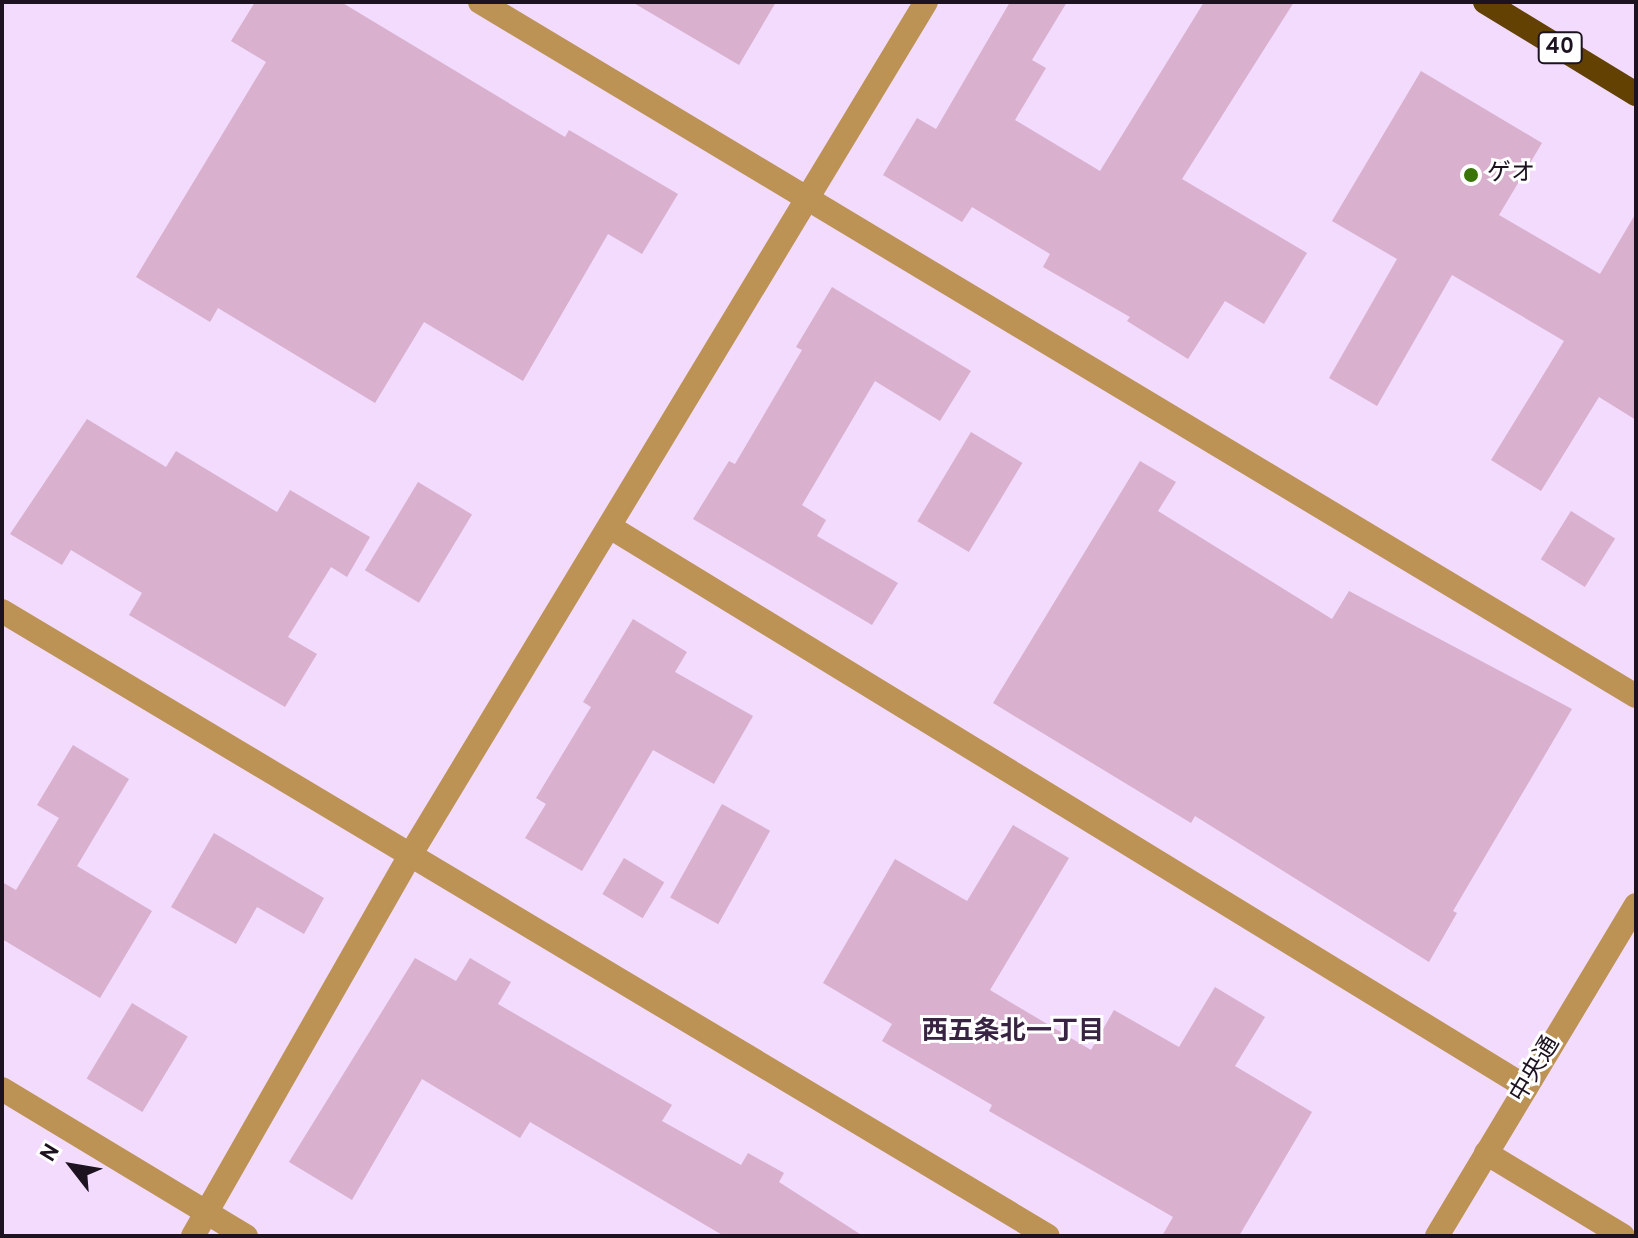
<!DOCTYPE html>
<meta charset="utf-8">
<style>
body{margin:0}
#map{position:relative;width:1638px;height:1238px;overflow:hidden;background:#f2dbfc;font-family:Overpass,"Noto Sans JP",sans-serif}
div>[style]{position:absolute}
.building>*{inset:0;background:#d9b0ce;transform-origin:0 0}
.minor>*{height:24px;margin:-12px;padding:0 12px;transform-origin:12px;border-radius:12px;background:#bc9255}
.highway>*{height:24px;margin:-12px;padding:0 12px;transform-origin:12px;border-radius:12px;background:#624102}
.dots>*{width:22px;height:22px;translate:-50% -50%;box-sizing:border-box;border:4px solid #fff;border-radius:50%}
span{translate:-50% -50%;white-space:nowrap;text-align:center;line-height:1.15;-webkit-text-stroke:6px #fff;paint-order:stroke}
.shield-label span{padding:2px 6px;background:#fff;border:2px solid;border-radius:6px;-webkit-text-stroke-width:0}
.shield-label{font-size:22px;color:#1c1220;font-weight:700}
.poi-label{font-size:24px;color:#1c1220}
.left{translate:0 -50%;text-align:left}
.street-label{font-size:24px;color:#1c1220}
.neighbourhood-label{font-size:26px;color:#392342;font-weight:700}
.frame{position:absolute;inset:0;border:4px solid #1c1220;pointer-events:none}
.north{position:absolute;left:32px;top:1126px;width:80px;height:80px;-webkit-text-stroke:6px #fff;paint-order:stroke;rotate:301deg;font-size:22px;font-weight:700;line-height:32px;text-align:center;color:#1c1220}
.north::after{content:'';display:block;margin:auto;width:28px;height:36px;background:#1c1220;clip-path:polygon(50% 0,100% 100%,50% 72%,0 100%)}
</style>
<div id="map">
<div class="building">
<i style="clip-path:polygon(255px 2px,341px 2px,565px 137px,569px 130px,678px 194px,642px 254px,608px 234px,523px 381px,424px 322px,375px 403px,218px 308px,210px 322px,136px 277px,266px 62px,231px 41px)"></i>
<i style="clip-path:polygon(632px 2px,776px 2px,739px 65px)"></i>
<i style="clip-path:polygon(1010px 2px,1067px 2px,1032px 60px,1046px 68px,1015px 120px,1100px 171px,1204px 2px,1294px 2px,1182px 179px,1307px 253px,1264px 324px,1225px 301px,1188px 359px,1127px 321px,1130px 317px,1043px 267px,1050px 254px,972px 207px,962px 222px,883px 175px,917px 118px,936px 129px)"></i>
<i style="clip-path:polygon(1421px 71px,1542px 143px,1499px 215px,1600px 274px,1636px 213px,1636px 420px,1599px 397px,1541px 491px,1491px 460px,1564px 341px,1452px 275px,1377px 406px,1329px 378px,1397px 259px,1332px 221px)"></i>
<i style="clip-path:polygon(832px 287px,971px 371px,940px 421px,875px 381px,802px 505px,826px 520px,817px 536px,898px 583px,872px 625px,693px 519px,729px 461px,735px 464px,802px 350px,796px 347px)"></i>
<i style="clip-path:polygon(87px 419px,166px 467px,176px 451px,277px 512px,290px 490px,370px 537px,347px 577px,331px 567px,288px 637px,317px 654px,285px 707px,129px 615px,142px 593px,71px 550px,62px 565px,10px 534px)"></i>
<i style="left:971px;top:432px;width:60px;height:104px;rotate:31deg"></i>
<i style="clip-path:polygon(1140px 461px,1176px 482px,1158px 511px,1332px 619px,1349px 591px,1572px 709px,1453px 911px,1457px 913px,1429px 962px,1195px 816px,1191px 823px,993px 703px)"></i>
<i style="left:418px;top:482px;width:63px;height:103px;rotate:31deg"></i>
<i style="left:1571px;top:511px;width:52px;height:57px;rotate:32deg"></i>
<i style="clip-path:polygon(633px 619px,687px 652px,675px 672px,753px 716px,714px 784px,653px 750px,582px 871px,525px 838px,546px 804px,536px 798px,591px 707px,583px 702px)"></i>
<i style="clip-path:polygon(73px 745px,129px 779px,77px 866px,152px 911px,100px 998px,2px 939px,2px 882px,16px 890px,59px 818px,37px 805px)"></i>
<i style="left:722px;top:804px;width:55px;height:107px;rotate:29deg"></i>
<i style="clip-path:polygon(1013px 825px,1069px 858px,990px 990px,1091px 1050px,1114px 1010px,1179px 1047px,1215px 987px,1265px 1017px,1235px 1066px,1312px 1112px,1239px 1236px,1162px 1236px,1173px 1217px,989px 1111px,992px 1105px,882px 1041px,892px 1024px,823px 983px,895px 859px,967px 901px)"></i>
<i style="clip-path:polygon(214px 833px,324px 898px,304px 934px,257px 907px,236px 944px,171px 907px)"></i>
<i style="left:624px;top:858px;width:47px;height:42px;rotate:31deg"></i>
<i style="clip-path:polygon(415px 958px,456px 981px,470px 958px,511px 982px,498px 1004px,672px 1105px,662px 1121px,741px 1165px,748px 1153px,784px 1173px,779px 1182px,863px 1236px,724px 1236px,530px 1122px,520px 1138px,422px 1079px,352px 1200px,289px 1162px)"></i>
<i style="left:132px;top:1003px;width:65px;height:88px;rotate:31deg"></i>
</div>
<div class="minor">
<i style="left:480px;top:2px;width:1348px;rotate:30.98deg"></i>
<i style="left:610px;top:527px;width:1074px;rotate:31.44deg"></i>
<i style="left:2px;top:611px;width:1218px;rotate:30.86deg"></i>
<i style="left:2px;top:1089px;width:285px;rotate:31.1deg"></i>
<i style="left:1486px;top:1153px;width:160px;rotate:31.2deg"></i>
<i style="left:193px;top:1236px;width:436px;rotate:-60.3deg"></i>
<i style="left:409px;top:857px;width:999px;rotate:-58.84deg"></i>
<i style="left:1437px;top:1236px;width:386px;rotate:-59deg"></i>
</div>
<div class="highway">
<i style="left:1485px;top:2px;width:177px;rotate:31.4deg"></i>
</div>
<div class="dots">
<i style="left:1471px;top:175px;background:#3a750a"></i>
</div>
<div class="shield-label">
<span style="left:1560px;top:48px">40</span>
</div>
<div class="poi-label">
<span class="left" style="left:1487px;top:175px">ゲオ</span>
</div>
<div class="street-label">
<span style="left:1536px;top:1070px;rotate:-59deg">中央通</span>
</div>
<div class="neighbourhood-label">
<span style="left:1013px;top:1033px">西五条北一丁目</span>
</div>
<div class="frame"></div>
<div class="north">N</div>
</div>
